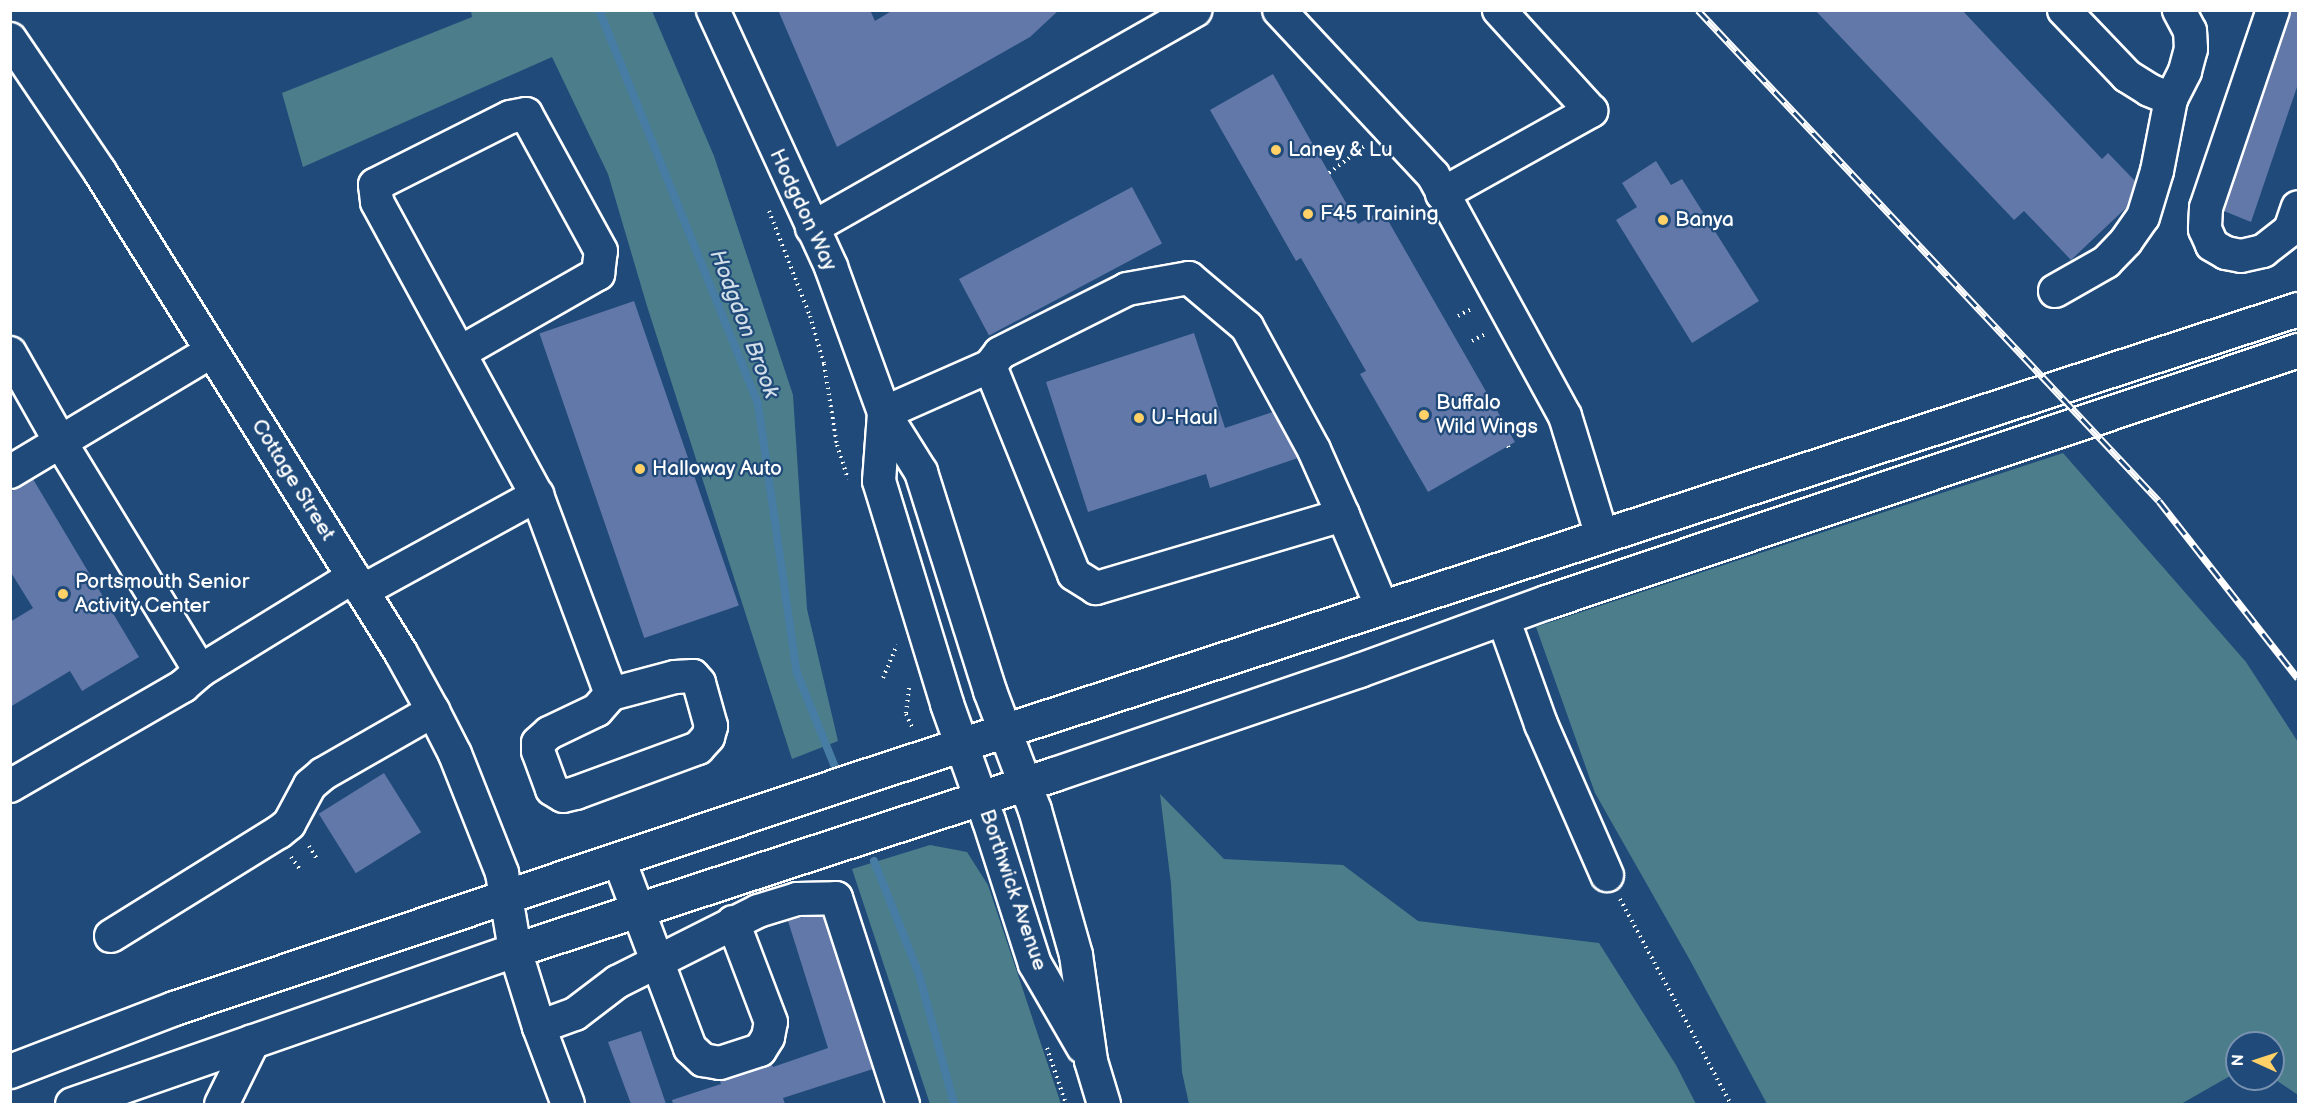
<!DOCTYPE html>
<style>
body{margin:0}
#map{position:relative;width:2309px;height:1115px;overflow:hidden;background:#1f4a7a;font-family:"Balsamiq Sans",sans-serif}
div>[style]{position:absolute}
.green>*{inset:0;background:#4b7e8a}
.stream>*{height:8px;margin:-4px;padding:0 4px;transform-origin:4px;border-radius:4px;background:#477ca4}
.building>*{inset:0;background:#6178a8;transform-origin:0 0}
.path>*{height:4px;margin-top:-2px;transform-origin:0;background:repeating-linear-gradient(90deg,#fff 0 1.5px,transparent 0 6px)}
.roads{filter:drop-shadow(2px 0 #fff) drop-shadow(-2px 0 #fff) drop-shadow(0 2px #fff) drop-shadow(0 -2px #fff)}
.minor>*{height:32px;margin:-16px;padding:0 16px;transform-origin:16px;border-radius:16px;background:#1f4a7a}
.major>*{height:33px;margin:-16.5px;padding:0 16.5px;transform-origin:16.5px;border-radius:16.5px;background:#1f4a7a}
.rail>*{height:7px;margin-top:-3.5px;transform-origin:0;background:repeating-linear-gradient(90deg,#1f4a7a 0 14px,#fff 0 28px);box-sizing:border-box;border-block:2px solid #fff}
.dots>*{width:16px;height:16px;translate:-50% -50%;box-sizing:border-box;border:3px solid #1f4a7a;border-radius:50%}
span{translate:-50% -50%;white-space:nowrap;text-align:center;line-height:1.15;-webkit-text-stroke:4.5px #1f4a7a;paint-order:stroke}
.poi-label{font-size:21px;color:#fff}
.left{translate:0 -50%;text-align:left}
.street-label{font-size:21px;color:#fff}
.water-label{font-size:22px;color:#d1dee8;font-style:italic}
.frame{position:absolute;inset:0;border:12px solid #fff;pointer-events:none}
.north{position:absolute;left:2225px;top:1031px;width:60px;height:60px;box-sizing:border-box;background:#1f4a7a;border:2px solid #7992af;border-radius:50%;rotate:273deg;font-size:16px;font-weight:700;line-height:24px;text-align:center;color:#fff}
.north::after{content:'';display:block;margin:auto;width:21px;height:27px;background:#ffd166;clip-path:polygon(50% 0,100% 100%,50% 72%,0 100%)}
</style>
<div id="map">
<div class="green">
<i style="clip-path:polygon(471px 11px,652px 11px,714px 156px,793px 395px,807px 609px,838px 741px,792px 759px,647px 306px,608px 174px,552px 57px,303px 167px,282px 93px,472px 17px)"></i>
<i style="clip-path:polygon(2063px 453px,2246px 662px,2298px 742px,2298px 1095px,2273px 1078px,2273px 1043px,2237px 1043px,2237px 1072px,2181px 1104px,1767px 1104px,1691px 962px,1595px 793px,1536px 627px)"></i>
<i style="clip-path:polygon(1160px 794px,1224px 859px,1343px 865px,1418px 921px,1599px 943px,1676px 1065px,1696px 1104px,1189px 1104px,1182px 1072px,1171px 884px)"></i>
<i style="clip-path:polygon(930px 845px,967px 852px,988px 885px,1061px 1104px,930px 1104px,852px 869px)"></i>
</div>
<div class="stream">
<i style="left:599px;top:10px;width:425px;rotate:68deg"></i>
<i style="left:758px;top:404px;width:272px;rotate:81.8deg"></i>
<i style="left:797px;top:673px;width:101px;rotate:68deg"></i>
<i style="left:874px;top:861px;width:122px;rotate:68.3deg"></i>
<i style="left:919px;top:974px;width:135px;rotate:74.9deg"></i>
</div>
<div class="building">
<i style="clip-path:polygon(778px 10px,870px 10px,875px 21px,893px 10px,1059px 10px,1030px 37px,837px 147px)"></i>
<i style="clip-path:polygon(1815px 10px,1962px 10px,2102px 159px,2108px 153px,2135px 181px,2127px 207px,2071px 260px,2024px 211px,2014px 220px)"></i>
<i style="clip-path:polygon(2290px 10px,2298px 10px,2298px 84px,2251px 222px,2224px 211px)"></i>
<i style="clip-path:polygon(1273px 74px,1358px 224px,1382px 210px,1515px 442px,1428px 492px,1360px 374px,1366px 371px,1301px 258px,1296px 261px,1210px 110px)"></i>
<i style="clip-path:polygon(1656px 161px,1671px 185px,1682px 179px,1759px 301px,1692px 343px,1616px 220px,1637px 207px,1622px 183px)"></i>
<i style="left:1132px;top:187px;width:64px;height:196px;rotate:62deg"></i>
<i style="left:634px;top:301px;width:322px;height:100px;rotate:71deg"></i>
<i style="clip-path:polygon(1194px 333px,1225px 428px,1273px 412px,1298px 458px,1210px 488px,1206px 474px,1088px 512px,1046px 382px)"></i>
<i style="clip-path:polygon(33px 479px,139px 657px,82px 691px,70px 671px,10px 707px,10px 622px,33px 608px,10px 571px,10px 492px)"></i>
<i style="left:384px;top:773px;width:70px;height:77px;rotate:58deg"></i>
<i style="clip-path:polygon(823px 916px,873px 1069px,783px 1098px,785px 1104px,673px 1104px,672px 1100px,721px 1084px,720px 1081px,766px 1067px,771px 1063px,773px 1067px,828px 1048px,788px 921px,803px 917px)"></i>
<i style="clip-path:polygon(641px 1031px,666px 1104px,631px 1104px,608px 1042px)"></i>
</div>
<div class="path">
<i style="left:1329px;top:173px;width:46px;rotate:-37.1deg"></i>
<i style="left:769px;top:211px;width:113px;rotate:68.7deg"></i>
<i style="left:810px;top:316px;width:50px;rotate:73.7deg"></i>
<i style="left:824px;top:364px;width:82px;rotate:80.9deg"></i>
<i style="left:837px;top:445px;width:36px;rotate:72deg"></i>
<i style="left:1387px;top:218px;width:15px;rotate:-28deg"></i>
<i style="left:1458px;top:316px;width:17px;rotate:-28deg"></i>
<i style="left:1472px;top:341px;width:17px;rotate:-28deg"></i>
<i style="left:1508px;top:446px;width:5px;rotate:68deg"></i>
<i style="left:883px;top:678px;width:36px;rotate:-67deg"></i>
<i style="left:909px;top:688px;width:26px;rotate:97deg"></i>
<i style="left:906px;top:714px;width:17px;rotate:65deg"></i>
<i style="left:309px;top:846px;width:17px;rotate:59deg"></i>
<i style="left:291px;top:857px;width:17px;rotate:54deg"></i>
<i style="left:1620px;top:899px;width:233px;rotate:61.6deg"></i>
<i style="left:1047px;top:1048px;width:59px;rotate:71.3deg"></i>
</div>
<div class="roads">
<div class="minor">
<i style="left:713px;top:10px;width:283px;rotate:65.3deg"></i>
<i style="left:831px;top:267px;width:155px;rotate:70deg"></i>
<i style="left:884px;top:413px;width:70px;rotate:57.9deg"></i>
<i style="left:921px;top:472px;width:230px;rotate:72.5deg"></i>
<i style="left:990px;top:691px;width:127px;rotate:69.3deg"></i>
<i style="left:1035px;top:810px;width:151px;rotate:74.2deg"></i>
<i style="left:1076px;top:955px;width:107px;rotate:81.9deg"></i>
<i style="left:1091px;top:1061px;width:45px;rotate:73.2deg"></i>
<i style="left:1279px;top:10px;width:226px;rotate:47deg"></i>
<i style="left:1433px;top:175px;width:275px;rotate:61.3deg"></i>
<i style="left:1565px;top:416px;width:126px;rotate:72.9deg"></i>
<i style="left:2064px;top:10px;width:91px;rotate:46.3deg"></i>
<i style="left:2127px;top:76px;width:26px;rotate:32deg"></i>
<i style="left:2149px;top:90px;width:24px;rotate:22deg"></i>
<i style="left:2273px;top:10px;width:209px;rotate:108.7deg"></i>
<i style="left:2206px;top:208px;width:21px;rotate:93deg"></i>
<i style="left:2205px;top:229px;width:17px;rotate:66deg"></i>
<i style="left:2212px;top:245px;width:16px;rotate:30deg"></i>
<i style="left:2226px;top:253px;width:15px;rotate:11deg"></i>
<i style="left:2241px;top:256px;width:23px;rotate:-13deg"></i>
<i style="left:2263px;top:251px;width:34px;rotate:-38deg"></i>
<i style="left:2290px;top:230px;width:24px;rotate:-71deg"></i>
<i style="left:10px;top:39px;width:161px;rotate:55.9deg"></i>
<i style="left:100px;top:172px;width:567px;rotate:57.96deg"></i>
<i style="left:401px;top:653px;width:66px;rotate:61.1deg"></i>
<i style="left:433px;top:711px;width:48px;rotate:62.9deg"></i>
<i style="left:455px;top:754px;width:128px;rotate:68.4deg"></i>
<i style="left:502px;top:873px;width:78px;rotate:80.4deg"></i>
<i style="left:515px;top:950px;width:81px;rotate:72.7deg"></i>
<i style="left:539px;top:1027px;width:82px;rotate:69.4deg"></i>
<i style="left:1442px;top:194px;width:171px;rotate:-29.1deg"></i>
<i style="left:1591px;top:111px;width:137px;rotate:-132.3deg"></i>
<i style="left:812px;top:228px;width:441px;rotate:-29.6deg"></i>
<i style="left:2055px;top:291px;width:59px;rotate:-29.6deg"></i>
<i style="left:2106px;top:262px;width:29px;rotate:-46deg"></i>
<i style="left:2126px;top:241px;width:29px;rotate:-55deg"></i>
<i style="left:2143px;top:217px;width:48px;rotate:-73.1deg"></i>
<i style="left:2157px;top:171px;width:73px;rotate:-79deg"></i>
<i style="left:2171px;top:99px;width:31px;rotate:-63deg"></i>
<i style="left:2185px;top:71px;width:23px;rotate:-75deg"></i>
<i style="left:2191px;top:49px;width:18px;rotate:-93deg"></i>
<i style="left:2190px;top:31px;width:24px;rotate:-118deg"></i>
<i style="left:461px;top:352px;width:158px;rotate:-29.7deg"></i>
<i style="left:598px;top:274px;width:23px;rotate:-83deg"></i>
<i style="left:601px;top:251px;width:156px;rotate:-118.7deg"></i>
<i style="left:526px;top:114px;width:16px;rotate:169deg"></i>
<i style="left:510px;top:117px;width:151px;rotate:153.3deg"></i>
<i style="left:375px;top:185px;width:17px;rotate:83deg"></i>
<i style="left:377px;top:202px;width:334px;rotate:61.4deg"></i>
<i style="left:537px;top:495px;width:212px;rotate:69.6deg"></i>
<i style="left:10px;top:353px;width:103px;rotate:60.5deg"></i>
<i style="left:61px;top:443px;width:267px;rotate:58.6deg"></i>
<i style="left:884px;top:413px;width:68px;rotate:94.2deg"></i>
<i style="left:879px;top:481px;width:233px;rotate:73deg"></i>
<i style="left:947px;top:704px;width:124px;rotate:70.3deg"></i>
<i style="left:989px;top:821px;width:150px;rotate:72.2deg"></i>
<i style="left:1035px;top:964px;width:96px;rotate:60deg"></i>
<i style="left:884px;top:413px;width:116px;rotate:-23.9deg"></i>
<i style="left:10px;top:472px;width:235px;rotate:-30.9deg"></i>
<i style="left:1343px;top:515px;width:258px;rotate:163.5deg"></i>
<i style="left:1096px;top:588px;width:26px;rotate:-148deg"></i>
<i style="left:1074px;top:574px;width:224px;rotate:-112deg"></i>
<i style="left:990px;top:366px;width:16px;rotate:-52deg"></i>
<i style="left:1000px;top:353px;width:142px;rotate:-26.7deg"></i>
<i style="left:1127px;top:289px;width:63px;rotate:-10.1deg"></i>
<i style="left:1189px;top:278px;width:76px;rotate:40.2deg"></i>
<i style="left:1247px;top:327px;width:140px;rotate:61.4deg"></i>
<i style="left:1314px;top:450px;width:71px;rotate:66deg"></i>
<i style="left:1343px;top:515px;width:101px;rotate:67.2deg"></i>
<i style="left:362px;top:591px;width:200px;rotate:-28.7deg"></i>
<i style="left:1503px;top:618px;width:113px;rotate:70.3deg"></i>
<i style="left:1541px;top:724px;width:165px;rotate:66.4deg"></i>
<i style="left:693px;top:676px;width:9px;rotate:49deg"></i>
<i style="left:699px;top:683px;width:45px;rotate:74.4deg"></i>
<i style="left:711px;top:726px;width:11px;rotate:105deg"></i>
<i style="left:708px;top:737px;width:15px;rotate:132deg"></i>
<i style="left:698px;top:748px;width:130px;rotate:159.8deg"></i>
<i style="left:576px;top:793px;width:13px;rotate:167deg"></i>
<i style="left:563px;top:796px;width:13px;rotate:-148deg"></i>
<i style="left:552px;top:789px;width:40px;rotate:-110.2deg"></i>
<i style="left:538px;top:751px;width:8px;rotate:-90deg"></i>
<i style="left:538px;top:743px;width:15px;rotate:-42deg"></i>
<i style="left:549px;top:733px;width:53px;rotate:-25.6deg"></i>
<i style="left:597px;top:710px;width:21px;rotate:-49deg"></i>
<i style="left:611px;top:694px;width:66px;rotate:-14.9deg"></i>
<i style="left:675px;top:677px;width:18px;rotate:-3deg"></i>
<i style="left:10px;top:786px;width:200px;rotate:-30deg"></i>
<i style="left:183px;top:686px;width:23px;rotate:-41deg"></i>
<i style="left:200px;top:671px;width:180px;rotate:-31.6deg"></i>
<i style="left:619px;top:860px;width:201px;rotate:69.3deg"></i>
<i style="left:690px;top:1048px;width:18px;rotate:43deg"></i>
<i style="left:703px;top:1060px;width:17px;rotate:10deg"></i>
<i style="left:720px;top:1063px;width:42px;rotate:-18deg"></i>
<i style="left:760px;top:1050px;width:15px;rotate:-58deg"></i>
<i style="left:768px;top:1037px;width:15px;rotate:-79deg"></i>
<i style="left:771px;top:1022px;width:107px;rotate:-110.8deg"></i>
<i style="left:111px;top:936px;width:198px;rotate:-31.8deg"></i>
<i style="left:279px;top:832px;width:13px;rotate:-39deg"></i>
<i style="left:289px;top:824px;width:44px;rotate:-61.7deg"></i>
<i style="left:310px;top:785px;width:17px;rotate:-40deg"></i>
<i style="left:323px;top:774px;width:127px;rotate:-29.8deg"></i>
<i style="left:539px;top:1027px;width:38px;rotate:-20deg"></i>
<i style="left:575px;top:1014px;width:53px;rotate:-37.3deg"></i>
<i style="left:617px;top:982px;width:158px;rotate:-26.7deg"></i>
<i style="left:758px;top:911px;width:41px;rotate:-17.1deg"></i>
<i style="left:797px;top:899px;width:39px;rotate:-1deg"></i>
<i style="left:836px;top:898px;width:217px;rotate:72deg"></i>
</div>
<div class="major">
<i style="left:10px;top:1071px;width:176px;rotate:-21deg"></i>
<i style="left:174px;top:1008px;width:726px;rotate:-18.56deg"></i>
<i style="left:862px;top:777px;width:1510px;rotate:-18.05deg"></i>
<i style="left:72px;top:1104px;width:469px;rotate:-19.2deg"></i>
<i style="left:515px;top:950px;width:567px;rotate:-18.08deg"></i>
<i style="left:1054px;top:774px;width:322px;rotate:-18.8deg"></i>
<i style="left:1359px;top:670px;width:199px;rotate:-20deg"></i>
<i style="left:1546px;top:602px;width:793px;rotate:-18.53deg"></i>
<i style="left:221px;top:1104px;width:70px;rotate:-63.8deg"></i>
</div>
</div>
<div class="rail">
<i style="left:1698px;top:10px;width:673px;rotate:46.8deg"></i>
<i style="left:2159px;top:501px;width:225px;rotate:51.9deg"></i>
</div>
<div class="dots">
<i style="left:1276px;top:150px;background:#ffd166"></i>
<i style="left:1308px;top:214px;background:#ffd166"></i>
<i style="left:1663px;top:220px;background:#ffd166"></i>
<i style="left:1424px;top:415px;background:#ffd166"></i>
<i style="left:1139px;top:418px;background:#ffd166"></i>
<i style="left:640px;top:469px;background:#ffd166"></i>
<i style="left:63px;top:594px;background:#ffd166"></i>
</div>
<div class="poi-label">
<span class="left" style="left:1288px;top:150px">Laney &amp; Lu</span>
<span class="left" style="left:1320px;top:214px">F45 Training</span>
<span class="left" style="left:1675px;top:220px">Banya</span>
<span class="left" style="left:1436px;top:415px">Buffalo<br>Wild Wings</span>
<span class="left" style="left:1151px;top:418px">U-Haul</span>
<span class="left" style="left:652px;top:469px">Halloway Auto</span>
<span class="left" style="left:75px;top:594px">Portsmouth Senior<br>Activity Center</span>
</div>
<div class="street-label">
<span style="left:803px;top:210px;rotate:65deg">Hodgdon Way</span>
<span style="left:293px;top:480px;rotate:58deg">Cottage Street</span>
<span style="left:1013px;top:890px;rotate:71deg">Borthwick Avenue</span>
</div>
<div class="water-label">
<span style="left:744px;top:324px;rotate:69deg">Hodgdon Brook</span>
</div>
<div class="frame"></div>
<div class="north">N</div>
</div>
